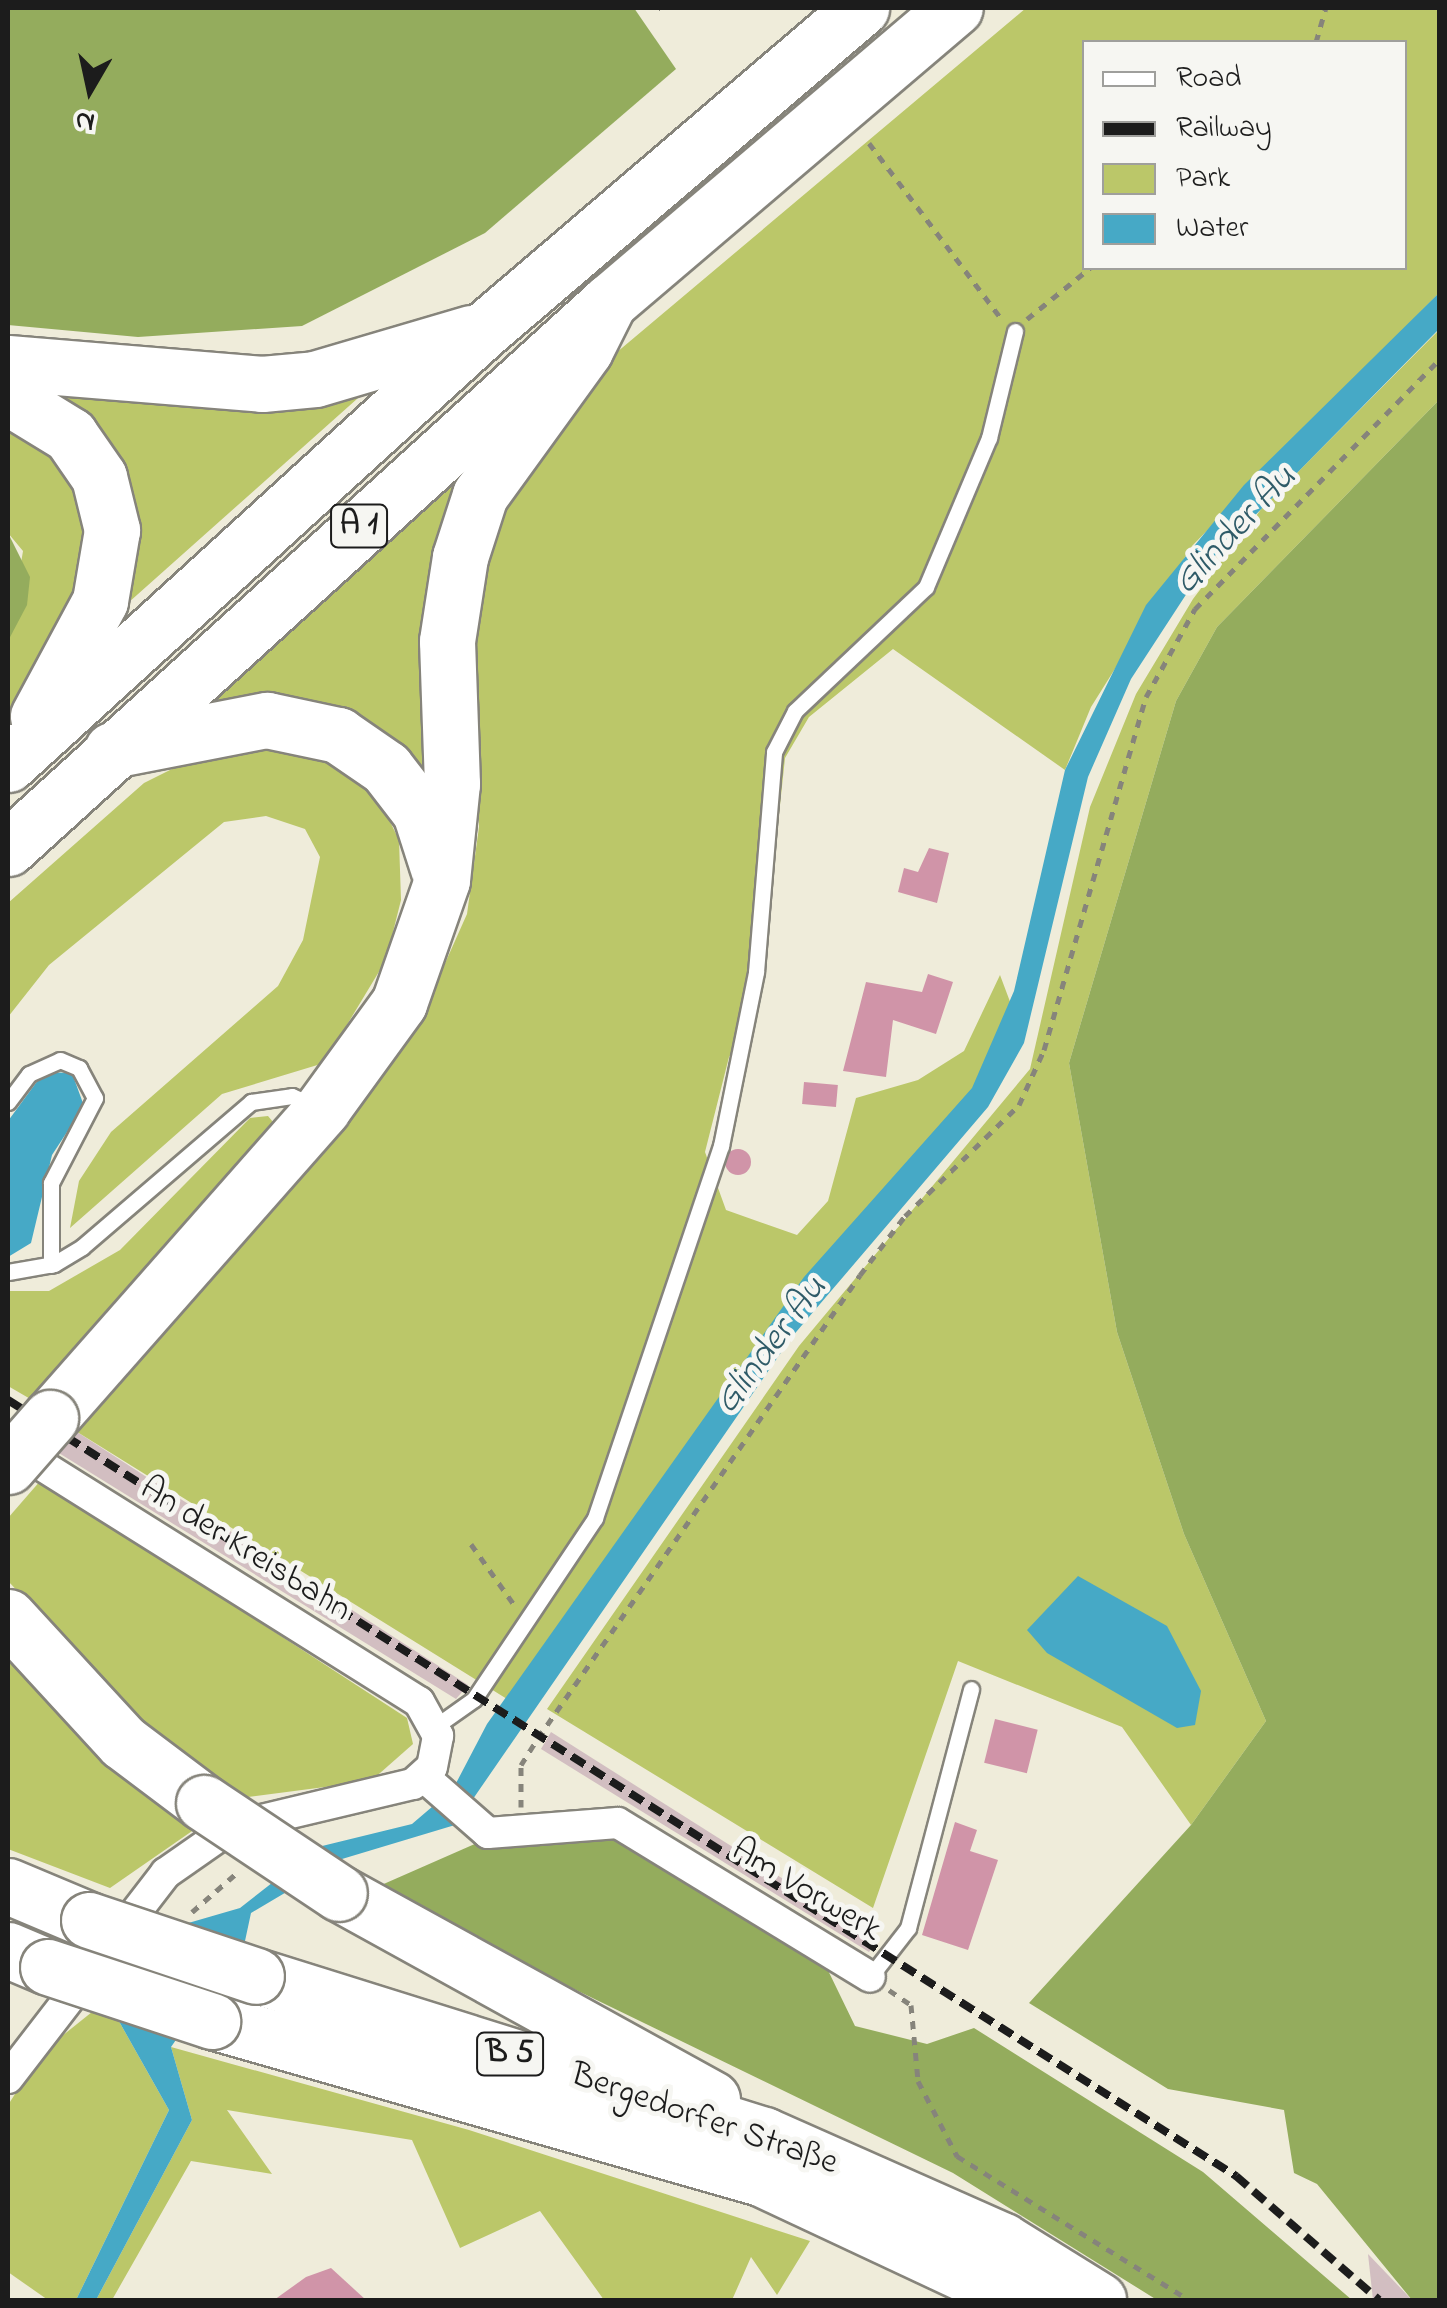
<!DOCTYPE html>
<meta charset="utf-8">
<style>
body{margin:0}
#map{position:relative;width:1447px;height:2308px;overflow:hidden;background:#efecda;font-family:"Indie Flower",sans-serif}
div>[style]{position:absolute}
.industrial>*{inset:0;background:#d2bec1}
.green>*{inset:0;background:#bbc769}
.forest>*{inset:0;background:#94ac5d}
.water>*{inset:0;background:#46a9c6}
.building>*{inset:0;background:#d094a8;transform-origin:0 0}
.round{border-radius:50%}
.path>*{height:5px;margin-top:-2.5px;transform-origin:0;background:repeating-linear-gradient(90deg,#86847b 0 8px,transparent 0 16px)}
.roads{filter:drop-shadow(2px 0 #86847b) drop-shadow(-2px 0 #86847b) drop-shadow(0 2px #86847b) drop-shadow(0 -2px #86847b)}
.lane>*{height:15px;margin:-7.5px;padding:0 7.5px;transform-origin:7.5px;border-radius:7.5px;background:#fff}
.street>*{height:30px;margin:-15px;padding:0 15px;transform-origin:15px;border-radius:15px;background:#fff}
.highway>*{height:55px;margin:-27.5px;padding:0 27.5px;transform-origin:27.5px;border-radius:27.5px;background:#fff}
.rail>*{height:8px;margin-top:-4px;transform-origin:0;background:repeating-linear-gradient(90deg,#1c1c1c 0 15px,transparent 0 23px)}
.bridges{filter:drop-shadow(2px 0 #86847b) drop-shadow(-2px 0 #86847b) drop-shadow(0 2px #86847b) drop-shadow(0 -2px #86847b)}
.highway-bridge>*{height:55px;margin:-27.5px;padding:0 27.5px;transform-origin:27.5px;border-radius:27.5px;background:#fff}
span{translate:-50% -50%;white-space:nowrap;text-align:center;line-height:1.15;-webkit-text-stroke:10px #f6f6f2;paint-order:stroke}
.shield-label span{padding:2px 8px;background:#f6f6f2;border:2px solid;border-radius:8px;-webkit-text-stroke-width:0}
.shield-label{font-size:32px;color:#1c1c1c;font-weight:700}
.street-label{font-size:35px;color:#1c1c1c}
.water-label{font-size:38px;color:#2f5b68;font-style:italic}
.frame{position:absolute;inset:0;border:10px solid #1c1c1c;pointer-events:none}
.legend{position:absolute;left:1082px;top:40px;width:325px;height:230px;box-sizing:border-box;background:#f6f6f2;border:2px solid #9f9f9c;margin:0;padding:12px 18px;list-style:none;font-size:30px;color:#1c1c1c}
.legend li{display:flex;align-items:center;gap:20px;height:50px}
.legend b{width:50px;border:2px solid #9f9f9c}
.north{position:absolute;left:40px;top:40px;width:100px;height:100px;-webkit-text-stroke:8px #f6f6f2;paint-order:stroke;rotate:189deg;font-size:28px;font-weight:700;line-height:40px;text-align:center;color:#1c1c1c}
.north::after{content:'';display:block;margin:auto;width:35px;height:45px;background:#1c1c1c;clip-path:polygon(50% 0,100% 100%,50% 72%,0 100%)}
</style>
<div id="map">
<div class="industrial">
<i style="clip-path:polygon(74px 1430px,468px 1685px,456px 1699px,54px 1450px)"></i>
<i style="clip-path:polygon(551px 1732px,878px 1939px,869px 1952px,541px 1749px)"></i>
<i style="clip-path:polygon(1368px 2254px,1412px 2300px,1373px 2300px)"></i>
</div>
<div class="green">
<i style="clip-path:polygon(evenodd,1026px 8px,1439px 8px,1439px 293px,1192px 546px,1091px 707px,1065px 770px,893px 649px,809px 717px,785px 758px,758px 1012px,729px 1057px,705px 1152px,726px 1210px,797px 1235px,828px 1201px,856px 1098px,918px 1080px,964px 1051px,1000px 975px,1012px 1007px,993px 1072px,883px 1192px,507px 1699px,74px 1430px,426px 1006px,467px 914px,479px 827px,470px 648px,479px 570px,514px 468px,591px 374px,1026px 8px,1084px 42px,1404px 42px,1404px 268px,1084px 268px,1084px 42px)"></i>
<i style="clip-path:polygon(1439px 330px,1439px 400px,1217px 627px,1176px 701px,1069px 1063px,1117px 1332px,1184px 1534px,1266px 1721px,1191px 1825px,1122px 1727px,958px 1661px,873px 1908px,547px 1709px,799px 1346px,1030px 1069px,1090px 807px,1136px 694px,1193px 599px,1262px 508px)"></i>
<i style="clip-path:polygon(34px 385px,201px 407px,367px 390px,119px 611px,133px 563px)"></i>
<i style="clip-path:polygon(8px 412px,75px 462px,95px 559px,8px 714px,8px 641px,23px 551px,8px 533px)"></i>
<i style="clip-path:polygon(472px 462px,437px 809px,212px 704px)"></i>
<i style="clip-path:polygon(271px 741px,336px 756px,375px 791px,399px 840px,401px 900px,386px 960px,324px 1063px,222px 1094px,70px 1228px,79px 1181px,111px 1132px,278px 986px,303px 940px,320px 857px,305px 829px,266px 816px,224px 822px,49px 965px,8px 1017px,8px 903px,144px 783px,204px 753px)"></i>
<i style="clip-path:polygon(268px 1116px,278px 1128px,39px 1404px,8px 1386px,8px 1291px,49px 1291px,120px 1250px,250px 1118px)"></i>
<i style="clip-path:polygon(41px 1480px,407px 1718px,413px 1744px,371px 1781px,248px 1797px,211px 1779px,148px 1729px,8px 1581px,8px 1518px)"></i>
<i style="clip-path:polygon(8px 1659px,129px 1781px,195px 1829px,110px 1888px,8px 1849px)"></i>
<i style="clip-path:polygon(107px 2000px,169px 2110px,76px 2300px,48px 2300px,8px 2272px,8px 2105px,42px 2052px)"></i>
<i style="clip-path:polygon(171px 2047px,469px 2130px,810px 2241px,777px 2295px,751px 2257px,732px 2300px,604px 2300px,540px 2211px,460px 2248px,412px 2140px,227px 2110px,272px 2174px,191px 2161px,112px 2300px,96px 2300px,192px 2120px)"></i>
</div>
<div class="forest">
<i style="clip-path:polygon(8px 8px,634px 8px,676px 69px,485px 233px,302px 326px,138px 337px,8px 325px)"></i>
<i style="clip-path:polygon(1439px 400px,1440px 2300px,1412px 2300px,1317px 2184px,1294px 2173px,1284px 2110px,1168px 2089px,1029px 2003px,1191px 1825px,1266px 1721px,1184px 1534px,1117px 1332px,1069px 1063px,1176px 701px,1217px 627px)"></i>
<i style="clip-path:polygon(8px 533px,30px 577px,27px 605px,8px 641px)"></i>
<i style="clip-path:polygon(612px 1839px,822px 1958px,855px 2026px,927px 2044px,974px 2028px,1203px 2172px,1352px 2300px,1157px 2300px,953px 2173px,370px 1890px,477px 1843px)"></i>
</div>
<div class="water">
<i style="clip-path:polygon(1439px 293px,1439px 329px,1204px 567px,1131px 679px,1088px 777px,1024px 1043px,988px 1107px,791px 1338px,455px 1825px,342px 1859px,251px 1913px,245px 1941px,171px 2047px,192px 2120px,96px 2300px,76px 2300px,169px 2110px,107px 2000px,129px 1962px,178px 1926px,240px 1908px,318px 1847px,412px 1824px,453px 1789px,487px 1724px,804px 1277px,972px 1088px,1014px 991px,1065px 770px,1146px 605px,1244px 485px)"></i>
<i style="clip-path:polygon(44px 1072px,72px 1073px,84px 1106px,52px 1155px,31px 1243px,8px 1257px,8px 1121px)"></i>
<i style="clip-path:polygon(1078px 1576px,1167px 1626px,1201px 1691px,1195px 1725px,1177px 1728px,1047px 1653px,1027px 1630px)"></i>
</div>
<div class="building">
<i style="clip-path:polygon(929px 848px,949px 853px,937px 903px,898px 892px,904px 868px,918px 872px)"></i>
<i style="clip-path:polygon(928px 974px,953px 982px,936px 1034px,893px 1020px,886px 1077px,843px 1071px,866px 982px,922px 992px)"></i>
<i style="left:804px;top:1082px;width:34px;height:22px;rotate:5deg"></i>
<i class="round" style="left:725px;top:1149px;width:26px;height:26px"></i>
<i style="left:995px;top:1719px;width:44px;height:45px;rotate:14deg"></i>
<i style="clip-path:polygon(955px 1822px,977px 1830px,970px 1851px,998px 1860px,968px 1950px,922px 1935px)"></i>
<i style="clip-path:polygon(331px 2268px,366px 2300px,274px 2300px,306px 2277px)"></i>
</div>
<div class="path">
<i style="left:659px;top:8px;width:1px"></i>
<i style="left:1316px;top:42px;width:35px;rotate:-74deg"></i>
<i style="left:869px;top:143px;width:219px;rotate:53deg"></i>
<i style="left:1027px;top:319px;width:81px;rotate:-39deg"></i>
<i style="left:471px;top:1544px;width:76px;rotate:54.6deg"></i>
<i style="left:521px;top:1807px;width:42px;rotate:-90deg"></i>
<i style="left:521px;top:1765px;width:32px;rotate:-58deg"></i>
<i style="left:538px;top:1738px;width:564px;rotate:-55.18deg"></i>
<i style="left:860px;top:1275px;width:74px;rotate:-52.7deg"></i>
<i style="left:905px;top:1216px;width:159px;rotate:-44.2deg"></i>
<i style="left:1019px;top:1105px;width:60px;rotate:-65.6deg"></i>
<i style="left:1044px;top:1050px;width:367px;rotate:-73.9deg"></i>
<i style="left:1146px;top:697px;width:101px;rotate:-60.9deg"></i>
<i style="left:1195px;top:609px;width:350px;rotate:-45.6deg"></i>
<i style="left:192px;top:1912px;width:62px;rotate:-41.1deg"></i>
<i style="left:889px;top:1990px;width:27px;rotate:34deg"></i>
<i style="left:911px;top:2005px;width:76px;rotate:84.7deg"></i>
<i style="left:918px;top:2081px;width:85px;rotate:62.5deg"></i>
<i style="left:957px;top:2156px;width:273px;rotate:31.8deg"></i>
</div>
<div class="roads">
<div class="lane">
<i style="left:8px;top:1102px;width:35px;rotate:-53deg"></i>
<i style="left:29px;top:1074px;width:34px;rotate:-24deg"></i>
<i style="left:60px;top:1060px;width:21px;rotate:23deg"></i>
<i style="left:79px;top:1068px;width:34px;rotate:62deg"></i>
<i style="left:95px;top:1098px;width:96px;rotate:117.4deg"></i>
<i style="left:51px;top:1183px;width:82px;rotate:90deg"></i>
<i style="left:8px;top:1272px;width:47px;rotate:-9.9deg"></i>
<i style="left:54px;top:1264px;width:33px;rotate:-31deg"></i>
<i style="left:82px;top:1247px;width:223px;rotate:-40.6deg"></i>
<i style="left:251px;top:1102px;width:41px;rotate:-8.3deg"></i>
<i style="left:292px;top:1096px;width:24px;rotate:24deg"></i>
<i style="left:436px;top:1726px;width:47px;rotate:-35.4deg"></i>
<i style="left:474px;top:1699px;width:218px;rotate:-56.2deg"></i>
<i style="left:595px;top:1518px;width:393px;rotate:-71.3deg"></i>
<i style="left:721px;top:1146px;width:177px;rotate:-78.6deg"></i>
<i style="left:756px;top:972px;width:221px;rotate:-85.3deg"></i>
<i style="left:774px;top:752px;width:46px;rotate:-62.9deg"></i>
<i style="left:795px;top:711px;width:180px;rotate:-43.4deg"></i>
<i style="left:926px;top:587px;width:162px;rotate:-67.1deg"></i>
<i style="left:989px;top:438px;width:110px;rotate:-76.3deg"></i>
<i style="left:870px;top:1977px;width:62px;rotate:-52.2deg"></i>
<i style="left:908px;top:1928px;width:247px;rotate:-75.2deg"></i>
</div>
<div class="street">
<i style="left:424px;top:1777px;width:85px;rotate:41.2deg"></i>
<i style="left:488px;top:1833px;width:130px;rotate:-4.4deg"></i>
<i style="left:618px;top:1823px;width:295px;rotate:31.4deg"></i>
<i style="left:8px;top:2078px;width:259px;rotate:-52.4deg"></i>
<i style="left:166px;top:1873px;width:80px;rotate:-34.9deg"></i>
<i style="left:232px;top:1827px;width:186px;rotate:-13.4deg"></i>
<i style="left:413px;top:1784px;width:25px;rotate:-42deg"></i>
<i style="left:432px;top:1767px;width:32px;rotate:-79deg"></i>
<i style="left:438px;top:1736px;width:39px;rotate:-119deg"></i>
<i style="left:419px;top:1702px;width:482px;rotate:-147.9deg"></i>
</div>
<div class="highway">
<i style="left:8px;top:363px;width:255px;rotate:4.7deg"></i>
<i style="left:262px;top:384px;width:53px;rotate:-5.4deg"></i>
<i style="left:315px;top:379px;width:163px;rotate:-16.4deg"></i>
<i style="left:8px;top:397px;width:73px;rotate:31.5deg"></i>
<i style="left:70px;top:435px;width:51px;rotate:55.4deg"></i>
<i style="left:99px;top:477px;width:55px;rotate:76.2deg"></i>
<i style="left:112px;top:530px;width:72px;rotate:99.6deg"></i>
<i style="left:100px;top:601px;width:131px;rotate:118.3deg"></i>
<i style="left:112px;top:750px;width:158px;rotate:-11deg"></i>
<i style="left:267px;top:720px;width:73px;rotate:11.9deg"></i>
<i style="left:338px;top:735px;width:58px;rotate:34.5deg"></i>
<i style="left:386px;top:768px;width:56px;rotate:52.3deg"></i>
<i style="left:420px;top:812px;width:59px;rotate:72.2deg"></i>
<i style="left:8px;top:764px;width:644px;rotate:-42.36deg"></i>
<i style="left:484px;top:330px;width:496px;rotate:-40.5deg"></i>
<i style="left:8px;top:848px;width:812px;rotate:-42.25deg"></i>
<i style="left:609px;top:302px;width:454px;rotate:-40.4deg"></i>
<i style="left:50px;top:1418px;width:412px;rotate:-48.6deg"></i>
<i style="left:322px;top:1109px;width:131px;rotate:-54deg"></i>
<i style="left:399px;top:1003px;width:130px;rotate:-70.7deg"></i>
<i style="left:442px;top:880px;width:97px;rotate:-84.1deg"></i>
<i style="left:452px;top:784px;width:143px;rotate:-92deg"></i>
<i style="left:447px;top:641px;width:85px;rotate:-81.2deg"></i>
<i style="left:460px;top:557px;width:65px;rotate:-72.1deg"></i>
<i style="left:480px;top:495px;width:179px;rotate:-54.1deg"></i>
<i style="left:585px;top:350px;width:54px;rotate:-63.4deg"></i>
<i style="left:8px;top:1617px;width:170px;rotate:47.4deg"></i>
<i style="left:123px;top:1742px;width:101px;rotate:37deg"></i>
<i style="left:8px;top:1886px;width:88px;rotate:22.8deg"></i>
<i style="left:339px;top:1893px;width:426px;rotate:28.9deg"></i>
<i style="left:8px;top:1950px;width:43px;rotate:23deg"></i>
<i style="left:256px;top:1976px;width:532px;rotate:17.38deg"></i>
<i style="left:764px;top:2135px;width:261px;rotate:23.9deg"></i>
<i style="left:1003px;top:2241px;width:112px;rotate:31.8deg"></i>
<i style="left:212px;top:2021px;width:571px;rotate:15.96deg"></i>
<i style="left:761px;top:2178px;width:288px;rotate:25.1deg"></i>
</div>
</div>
<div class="rail">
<i style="left:8px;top:1400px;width:1453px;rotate:32.29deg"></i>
<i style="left:1236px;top:2176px;width:189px;rotate:40.9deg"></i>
</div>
<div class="bridges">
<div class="highway-bridge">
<i style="left:8px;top:1466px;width:64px;rotate:-48.8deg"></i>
<i style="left:204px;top:1803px;width:162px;rotate:33.7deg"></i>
<i style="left:89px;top:1920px;width:176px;rotate:18.5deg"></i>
<i style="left:48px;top:1967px;width:173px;rotate:18.2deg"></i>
</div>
</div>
<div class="shield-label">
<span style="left:359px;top:526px">A 1</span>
<span style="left:510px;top:2054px">B 5</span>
</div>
<div class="street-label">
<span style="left:245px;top:1550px;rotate:32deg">An der Kreisbahn</span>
<span style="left:806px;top:1891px;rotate:31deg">Am Vorwerk</span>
<span style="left:704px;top:2120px;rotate:19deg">Bergedorfer Straße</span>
</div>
<div class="water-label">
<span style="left:1236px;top:531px;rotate:-47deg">Glinder Au</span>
<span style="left:772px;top:1346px;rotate:-53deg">Glinder Au</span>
</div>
<div class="frame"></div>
<ul class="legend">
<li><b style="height:12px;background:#fff"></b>Road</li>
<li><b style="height:12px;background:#1c1c1c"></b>Railway</li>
<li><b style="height:28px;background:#bbc769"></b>Park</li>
<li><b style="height:28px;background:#46a9c6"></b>Water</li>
</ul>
<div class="north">N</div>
</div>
